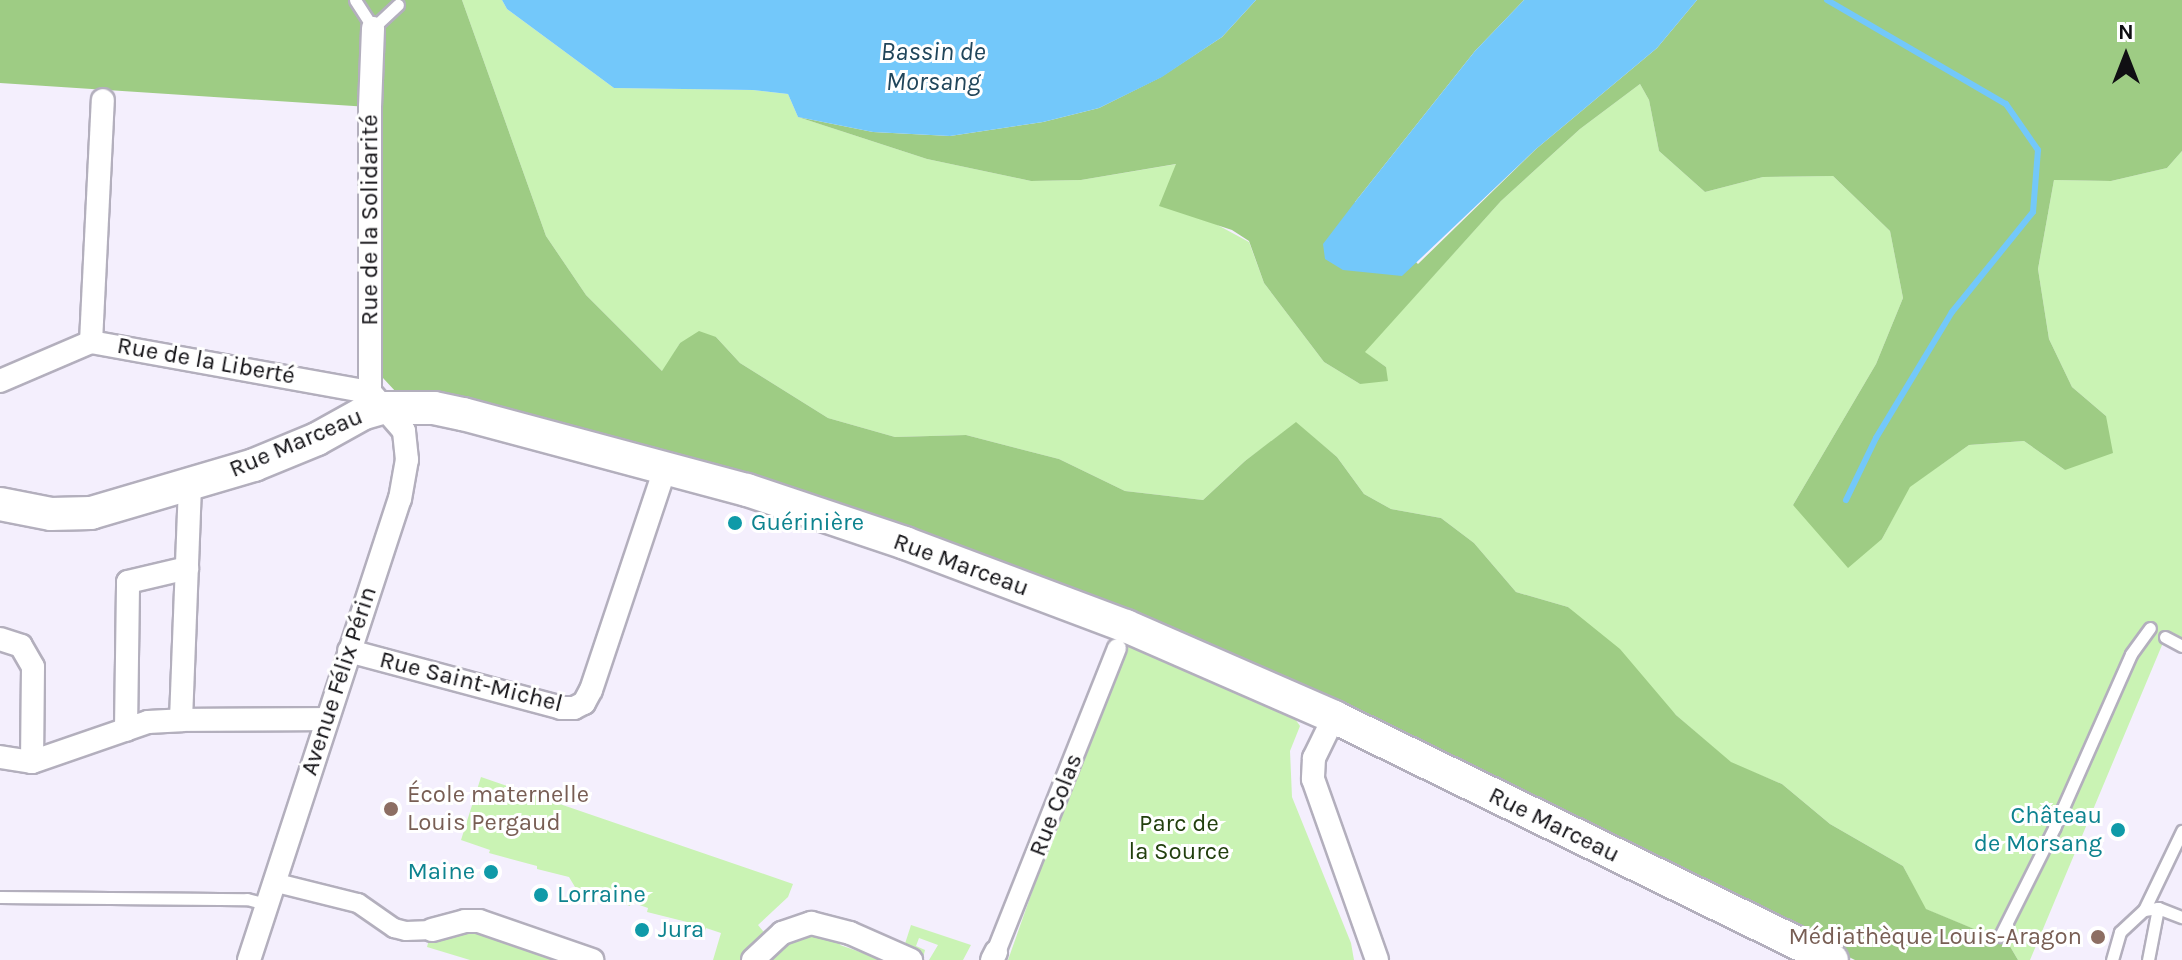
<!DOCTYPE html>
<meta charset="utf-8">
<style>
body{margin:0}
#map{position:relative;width:2182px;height:960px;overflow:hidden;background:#f4effd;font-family:Karla,sans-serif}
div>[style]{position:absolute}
.green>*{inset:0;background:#caf3b4}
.forest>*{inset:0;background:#9ecc84}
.water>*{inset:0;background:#73c8fa}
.stream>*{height:6px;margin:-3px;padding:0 3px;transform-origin:3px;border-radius:3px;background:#73c8fa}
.roads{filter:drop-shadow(2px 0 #b3afbd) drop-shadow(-2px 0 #b3afbd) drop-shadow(0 2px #b3afbd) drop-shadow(0 -2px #b3afbd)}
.service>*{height:11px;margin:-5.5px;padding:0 5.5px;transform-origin:5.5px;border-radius:5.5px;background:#fff}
.pedestrian>*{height:18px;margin:-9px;padding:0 9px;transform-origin:9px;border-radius:9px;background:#fff}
.minor>*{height:22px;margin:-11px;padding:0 11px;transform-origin:11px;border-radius:11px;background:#fff}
.secondary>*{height:32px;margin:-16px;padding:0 16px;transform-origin:16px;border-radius:16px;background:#fff}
.dots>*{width:22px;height:22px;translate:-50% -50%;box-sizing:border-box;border:4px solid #fff;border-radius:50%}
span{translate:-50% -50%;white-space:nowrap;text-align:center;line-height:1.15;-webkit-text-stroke:6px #fff;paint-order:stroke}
.street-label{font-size:24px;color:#100f13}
.culture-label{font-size:24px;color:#0d838f}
.left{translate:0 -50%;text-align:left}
.right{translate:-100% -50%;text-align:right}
.education-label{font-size:24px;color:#785e54}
.park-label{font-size:24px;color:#223f0d}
.water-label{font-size:26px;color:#21465b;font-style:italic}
.north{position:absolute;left:2086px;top:16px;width:80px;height:80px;-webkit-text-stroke:6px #fff;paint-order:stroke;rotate:0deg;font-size:22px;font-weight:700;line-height:32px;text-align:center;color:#100f13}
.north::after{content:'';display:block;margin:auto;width:28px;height:36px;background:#100f13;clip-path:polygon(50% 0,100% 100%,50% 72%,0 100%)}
</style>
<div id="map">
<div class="green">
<i style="clip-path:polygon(462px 0,502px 0,507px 9px,614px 88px,753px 90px,788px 94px,798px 117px,927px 159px,1031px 181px,1081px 180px,1177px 164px,1212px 222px,1249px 242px,1264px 283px,1324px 362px,1360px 384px,1386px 367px,1364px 352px,1501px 201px,1580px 129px,1640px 84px,1649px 100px,1659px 151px,1705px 192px,1763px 177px,1833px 176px,1890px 231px,1903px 298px,1876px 364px,1793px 505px,1882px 539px,1909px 487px,1969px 445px,2024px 441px,2065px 470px,2106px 416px,2072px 387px,2049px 339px,2038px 269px,2054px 180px,2111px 181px,2167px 168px,2182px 151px,2182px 646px,2165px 638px,2030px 960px,2018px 960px,2008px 943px,1925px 909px,1903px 866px,1830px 824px,1782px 784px,1731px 763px,1676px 715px,1568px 607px,1516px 592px,1474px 543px,1441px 518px,1391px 509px,1364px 494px,1337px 457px,1296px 423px,1245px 461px,1203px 500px,1125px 491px,1059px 459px,966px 435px,895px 437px,828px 418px,740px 363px,716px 337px,680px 343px,663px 372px,586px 295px,546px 236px)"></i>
<i style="clip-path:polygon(1130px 637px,1287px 707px,1300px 726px,1290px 751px,1292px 797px,1351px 943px,1354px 960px,1008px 960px,1067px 793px)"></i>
<i style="clip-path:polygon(481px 777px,793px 884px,788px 897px,758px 925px,768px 937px,743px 960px,713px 960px,721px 933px,706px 928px,705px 931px,690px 926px,691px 923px,647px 912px,648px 908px,631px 902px,630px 906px,605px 897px,603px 901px,589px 897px,591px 892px,575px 887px,569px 877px,537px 869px,537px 866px,489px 853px,490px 850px,461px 840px)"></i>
<i style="clip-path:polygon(911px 925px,971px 945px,963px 960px,929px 960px,938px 945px,919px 938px,916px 946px,925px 950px,923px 958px,903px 950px)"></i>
<i style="clip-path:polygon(464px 927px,574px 960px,470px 960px,427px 947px,430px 936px)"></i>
<i style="clip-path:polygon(812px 931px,843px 941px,840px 945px,883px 960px,765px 960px,788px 941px)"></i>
</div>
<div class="forest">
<i style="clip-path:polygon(0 0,462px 0,546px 236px,586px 295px,662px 371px,680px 343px,699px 331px,716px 337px,740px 363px,828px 418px,895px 437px,966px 435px,1059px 459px,1125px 491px,1203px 500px,1245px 461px,1296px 422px,1337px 457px,1364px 494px,1391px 509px,1441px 518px,1474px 543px,1516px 592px,1568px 607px,1620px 649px,1676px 715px,1731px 762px,1782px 784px,1830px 824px,1903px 866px,1926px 909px,2008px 943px,2018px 960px,1855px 960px,1189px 637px,397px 393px,383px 378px,382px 114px,369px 107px,0 83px)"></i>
<i style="clip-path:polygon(1256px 0,1524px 0,1475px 51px,1355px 202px,1418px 264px,1536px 149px,1657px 48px,1697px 0,2182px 0,2182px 151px,2167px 168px,2111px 181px,2054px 180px,2038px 269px,2049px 339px,2072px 387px,2106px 416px,2113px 453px,2065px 470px,2024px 441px,1969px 445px,1910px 487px,1882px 539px,1848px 568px,1793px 505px,1876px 364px,1903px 298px,1890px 231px,1833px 176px,1763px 177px,1705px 192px,1659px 151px,1649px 100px,1640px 84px,1580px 129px,1501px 201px,1365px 352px,1386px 367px,1388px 381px,1360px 384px,1324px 362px,1264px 283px,1249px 241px,1232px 230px,1159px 206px,1176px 164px,1081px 180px,1031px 181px,927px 159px,798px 117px,873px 132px,950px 136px,1043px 122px,1099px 108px,1161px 77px,1222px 37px)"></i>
</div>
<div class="water">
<i style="clip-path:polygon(502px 0,1256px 0,1222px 37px,1162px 77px,1099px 108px,1043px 122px,950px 136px,873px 132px,798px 117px,788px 94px,753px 90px,614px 88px,507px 9px)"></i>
<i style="clip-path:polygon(1524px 0,1697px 0,1657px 48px,1536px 149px,1402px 276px,1343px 270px,1325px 259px,1323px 244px,1355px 202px,1475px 51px)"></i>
</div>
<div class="stream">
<i style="left:1827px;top:0;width:207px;rotate:30.2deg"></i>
<i style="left:2006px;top:104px;width:56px;rotate:55.2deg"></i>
<i style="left:2038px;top:150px;width:62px;rotate:94.6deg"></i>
<i style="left:2033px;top:212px;width:129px;rotate:129deg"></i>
<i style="left:1952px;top:312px;width:147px;rotate:121.1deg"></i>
<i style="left:1876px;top:438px;width:69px;rotate:115.8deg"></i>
</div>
<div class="roads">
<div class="service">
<i style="left:355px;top:0;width:33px;rotate:57deg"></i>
<i style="left:373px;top:28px;width:34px;rotate:-43deg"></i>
<i style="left:2165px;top:637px;width:19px;rotate:28deg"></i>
<i style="left:0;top:897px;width:247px;rotate:0.5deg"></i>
<i style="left:247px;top:899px;width:20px;rotate:15deg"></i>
<i style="left:2144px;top:910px;width:88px;rotate:-64.3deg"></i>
<i style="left:2000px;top:936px;width:121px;rotate:-63.4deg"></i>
<i style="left:2054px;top:828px;width:190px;rotate:-66.1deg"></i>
<i style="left:2131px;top:654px;width:32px;rotate:-54deg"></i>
<i style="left:2112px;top:960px;width:29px;rotate:-74deg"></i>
<i style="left:2120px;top:932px;width:33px;rotate:-43deg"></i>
<i style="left:2144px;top:910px;width:14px;rotate:-8deg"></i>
<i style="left:2158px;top:908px;width:26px;rotate:21deg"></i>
<i style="left:2148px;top:960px;width:53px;rotate:-79.1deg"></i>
</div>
<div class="pedestrian">
<i style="left:273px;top:882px;width:88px;rotate:13.9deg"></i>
<i style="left:358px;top:903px;width:44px;rotate:34.8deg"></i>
<i style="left:394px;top:928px;width:12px;rotate:14deg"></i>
<i style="left:406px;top:931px;width:26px;rotate:-2deg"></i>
<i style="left:996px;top:952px;width:327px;rotate:-68.3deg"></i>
</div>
<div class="minor">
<i style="left:91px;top:342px;width:242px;rotate:-87.2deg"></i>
<i style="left:0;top:381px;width:99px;rotate:-23.2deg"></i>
<i style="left:91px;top:342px;width:283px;rotate:10.2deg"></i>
<i style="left:0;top:639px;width:22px;rotate:18deg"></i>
<i style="left:21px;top:646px;width:24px;rotate:60deg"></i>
<i style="left:33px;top:667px;width:95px;rotate:90.6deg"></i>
<i style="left:349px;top:651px;width:220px;rotate:15deg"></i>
<i style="left:561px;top:708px;width:13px"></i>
<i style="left:574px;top:708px;width:11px;rotate:-27deg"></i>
<i style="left:584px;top:703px;width:15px;rotate:-62deg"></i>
<i style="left:591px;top:690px;width:233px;rotate:-71.5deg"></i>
<i style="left:1334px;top:717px;width:46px;rotate:116deg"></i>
<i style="left:1314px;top:758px;width:21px;rotate:93deg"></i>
<i style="left:1313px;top:779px;width:192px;rotate:70.5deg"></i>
<i style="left:181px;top:720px;width:146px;rotate:-0.4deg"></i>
<i style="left:126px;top:730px;width:148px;rotate:-89.2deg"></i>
<i style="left:128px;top:582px;width:61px;rotate:-13.3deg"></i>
<i style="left:0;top:757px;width:32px;rotate:9deg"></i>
<i style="left:32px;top:762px;width:123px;rotate:-19deg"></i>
<i style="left:148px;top:722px;width:33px;rotate:-3deg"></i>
<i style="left:181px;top:720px;width:235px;rotate:-87.8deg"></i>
<i style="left:432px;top:930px;width:34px;rotate:-15deg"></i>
<i style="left:465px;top:921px;width:14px"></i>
<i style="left:479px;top:921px;width:120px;rotate:19deg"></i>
<i style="left:249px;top:960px;width:485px;rotate:-71.9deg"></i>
<i style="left:400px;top:499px;width:40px;rotate:-80deg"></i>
<i style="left:407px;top:460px;width:29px;rotate:-96deg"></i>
<i style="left:404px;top:431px;width:52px;rotate:-131.1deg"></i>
<i style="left:370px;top:392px;width:285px;rotate:-90deg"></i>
<i style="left:370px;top:107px;width:79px;rotate:-87.8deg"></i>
<i style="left:753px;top:960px;width:40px;rotate:-43deg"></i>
<i style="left:782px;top:933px;width:31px;rotate:-19deg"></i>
<i style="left:811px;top:923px;width:40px;rotate:14.4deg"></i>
<i style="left:850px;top:933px;width:67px;rotate:23.9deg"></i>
<i style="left:992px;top:960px;width:9px;rotate:-63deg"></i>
</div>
<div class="secondary">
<i style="left:0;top:504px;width:52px;rotate:11.1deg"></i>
<i style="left:51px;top:514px;width:40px;rotate:-1.4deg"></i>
<i style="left:91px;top:513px;width:170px;rotate:-16.4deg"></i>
<i style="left:254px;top:465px;width:68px;rotate:-22.4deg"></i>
<i style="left:317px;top:439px;width:54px;rotate:-29deg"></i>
<i style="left:364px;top:413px;width:19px;rotate:-16deg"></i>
<i style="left:382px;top:408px;width:52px"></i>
<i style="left:434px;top:408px;width:30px;rotate:12deg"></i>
<i style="left:463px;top:414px;width:294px;rotate:15deg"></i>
<i style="left:747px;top:490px;width:167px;rotate:18.5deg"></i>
<i style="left:905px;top:543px;width:236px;rotate:20.6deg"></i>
<i style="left:1126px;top:626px;width:227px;rotate:23.6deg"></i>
<i style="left:1334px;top:717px;width:554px;rotate:26.01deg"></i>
</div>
</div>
<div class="dots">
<i style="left:735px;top:523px;background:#0f9aa8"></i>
<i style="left:391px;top:809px;background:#8d6e63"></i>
<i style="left:2118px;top:830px;background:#0f9aa8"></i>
<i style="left:491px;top:872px;background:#0f9aa8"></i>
<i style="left:541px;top:895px;background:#0f9aa8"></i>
<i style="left:642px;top:930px;background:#0f9aa8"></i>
<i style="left:2098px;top:937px;background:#8d6e63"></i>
</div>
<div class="street-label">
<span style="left:370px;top:220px;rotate:-90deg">Rue de la Solidarité</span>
<span style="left:206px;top:361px;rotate:10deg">Rue de la Liberté</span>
<span style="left:296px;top:443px;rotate:-23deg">Rue Marceau</span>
<span style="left:961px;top:565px;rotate:20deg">Rue Marceau</span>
<span style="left:339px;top:681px;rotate:-72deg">Avenue Félix Périn</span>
<span style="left:471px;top:682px;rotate:14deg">Rue Saint-Michel</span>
<span style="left:1056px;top:805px;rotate:-69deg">Rue Colas</span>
<span style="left:1554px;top:825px;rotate:26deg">Rue Marceau</span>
</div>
<div class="culture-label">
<span class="left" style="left:751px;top:523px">Guérinière</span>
<span class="right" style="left:2102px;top:830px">Château<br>de Morsang</span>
<span class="right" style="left:475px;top:872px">Maine</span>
<span class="left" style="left:557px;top:895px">Lorraine</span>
<span class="left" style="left:658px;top:930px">Jura</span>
</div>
<div class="education-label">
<span class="left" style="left:407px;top:809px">École maternelle<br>Louis Pergaud</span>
<span class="right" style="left:2082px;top:937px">Médiathèque Louis-Aragon</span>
</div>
<div class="park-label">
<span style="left:1179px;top:838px">Parc de<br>la Source</span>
</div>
<div class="water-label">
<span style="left:933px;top:67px">Bassin de<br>Morsang</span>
</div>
<div class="north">N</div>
</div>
